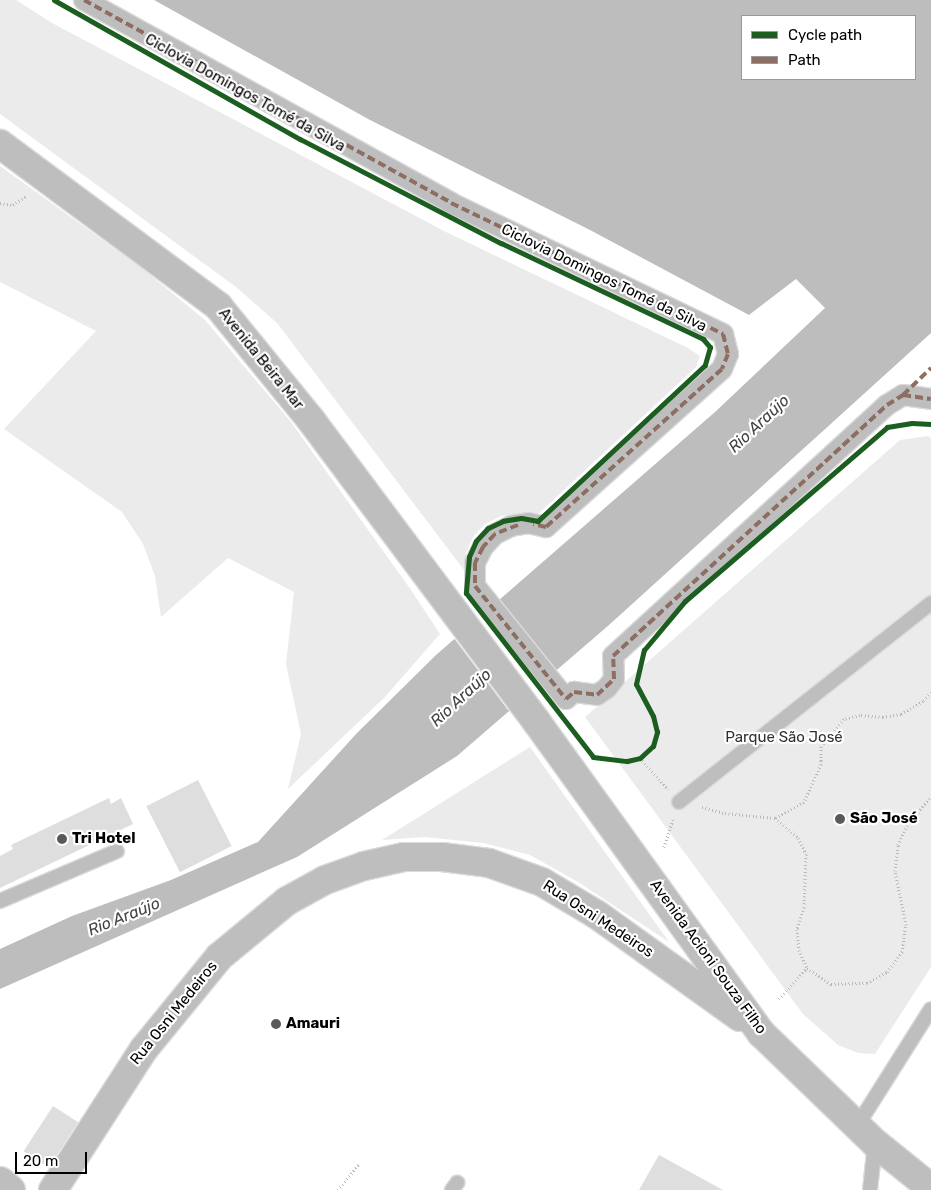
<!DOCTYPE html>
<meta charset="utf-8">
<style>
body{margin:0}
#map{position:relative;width:931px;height:1190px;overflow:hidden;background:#fff;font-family:Rubik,sans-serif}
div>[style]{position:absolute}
.green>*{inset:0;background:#ebebeb}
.water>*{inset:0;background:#bdbdbd}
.pier>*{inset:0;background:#fff;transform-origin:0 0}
.building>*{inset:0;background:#dedede;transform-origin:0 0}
.path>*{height:3px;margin-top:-1.5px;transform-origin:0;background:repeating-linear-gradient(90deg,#b9b9b9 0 1px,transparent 0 3.5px)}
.roads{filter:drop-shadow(1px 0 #dbdbdb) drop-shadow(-1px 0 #dbdbdb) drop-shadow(0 1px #dbdbdb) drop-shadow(0 -1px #dbdbdb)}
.service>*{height:14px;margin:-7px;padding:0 7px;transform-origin:7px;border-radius:7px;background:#bebebe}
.pedestrian>*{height:20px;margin:-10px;padding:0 10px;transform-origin:10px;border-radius:10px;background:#bebebe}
.primary>*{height:28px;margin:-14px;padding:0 14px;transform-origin:14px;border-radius:14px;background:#bebebe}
.quiet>*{height:4px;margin-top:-2px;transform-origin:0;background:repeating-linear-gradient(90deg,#8d6e63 0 8px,transparent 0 12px)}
.cycleway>*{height:5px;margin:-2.5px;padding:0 2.5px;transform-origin:2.5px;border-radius:2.5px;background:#1b5e20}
.dots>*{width:14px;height:14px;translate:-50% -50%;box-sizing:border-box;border:2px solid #fff;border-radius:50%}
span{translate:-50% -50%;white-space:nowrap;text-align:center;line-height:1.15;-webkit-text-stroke:4.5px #fff;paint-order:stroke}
.street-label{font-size:15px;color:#000}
.park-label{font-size:15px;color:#313131}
.poi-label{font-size:15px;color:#000;font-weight:700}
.left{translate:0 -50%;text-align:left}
.water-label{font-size:16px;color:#424242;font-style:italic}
.legend{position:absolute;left:741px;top:15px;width:175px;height:65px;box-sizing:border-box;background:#fff;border:1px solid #999;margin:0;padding:6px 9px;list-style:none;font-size:15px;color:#000}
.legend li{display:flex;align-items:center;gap:10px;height:25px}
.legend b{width:25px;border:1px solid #999}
.scale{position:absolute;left:15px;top:1152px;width:72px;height:22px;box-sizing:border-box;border:2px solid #000;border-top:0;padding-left:6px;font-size:15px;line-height:18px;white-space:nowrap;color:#000;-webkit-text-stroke:4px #fff;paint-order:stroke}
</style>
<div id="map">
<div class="green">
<i style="clip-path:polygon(0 0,16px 0,52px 23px,446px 232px,688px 348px,700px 356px,696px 367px,535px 517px,518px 514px,501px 516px,485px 524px,473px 537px,466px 553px,464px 570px,277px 323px,236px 287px,0 114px)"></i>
<i style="clip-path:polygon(0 166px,143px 269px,205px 320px,291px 422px,411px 590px,440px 634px,384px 698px,288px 789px,301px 734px,286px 664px,294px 592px,228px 558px,161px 617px,155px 576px,143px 544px,122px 512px,4px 429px,96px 331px,0 282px)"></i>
<i style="clip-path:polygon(928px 436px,931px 438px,931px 967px,875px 1054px,858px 1053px,838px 1045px,803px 1014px,585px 717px,900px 440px)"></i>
<i style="clip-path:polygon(530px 747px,669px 942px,578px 882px,530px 855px,484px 843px,424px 837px,382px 840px)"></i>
</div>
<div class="water">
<i style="clip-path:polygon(evenodd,154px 0,931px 0,931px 333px,609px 625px,457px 756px,297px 857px,0 989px,0 949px,72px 916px,171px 880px,258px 842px,357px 733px,436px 655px,715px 412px,825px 308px,796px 279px,749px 315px,590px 230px,370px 120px,154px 0,742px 16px,915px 16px,915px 79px,742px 79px,742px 16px)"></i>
</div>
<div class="pier">
<i style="left:498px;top:597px;width:96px;height:60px;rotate:53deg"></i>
</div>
<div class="building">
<i style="left:198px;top:780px;width:74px;height:58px;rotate:63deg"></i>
<i style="clip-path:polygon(109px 798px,111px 804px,121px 798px,133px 824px,0 888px,0 856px,13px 849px,11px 845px)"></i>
<i style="left:53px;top:1106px;width:30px;height:54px;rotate:33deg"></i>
<i style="clip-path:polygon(659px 1155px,723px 1190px,639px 1190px)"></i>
</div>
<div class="path">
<i style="left:0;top:203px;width:13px;rotate:9deg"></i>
<i style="left:13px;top:205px;width:16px;rotate:-35deg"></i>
<i style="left:931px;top:692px;width:12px;rotate:132deg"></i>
<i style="left:923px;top:701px;width:26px;rotate:149deg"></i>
<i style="left:901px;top:714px;width:18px;rotate:171deg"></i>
<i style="left:883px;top:717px;width:23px;rotate:-175deg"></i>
<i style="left:860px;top:715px;width:16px;rotate:166deg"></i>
<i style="left:844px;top:719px;width:35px;rotate:130deg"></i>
<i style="left:821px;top:746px;width:18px;rotate:90deg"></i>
<i style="left:821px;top:764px;width:42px;rotate:114.1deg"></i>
<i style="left:804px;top:802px;width:33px;rotate:151deg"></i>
<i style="left:775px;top:818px;width:30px;rotate:41deg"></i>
<i style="left:798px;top:838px;width:18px;rotate:63deg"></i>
<i style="left:806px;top:854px;width:53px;rotate:92.2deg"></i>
<i style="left:804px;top:907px;width:23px;rotate:108deg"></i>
<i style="left:797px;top:929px;width:21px;rotate:85deg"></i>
<i style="left:799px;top:950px;width:20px;rotate:66deg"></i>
<i style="left:807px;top:968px;width:29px;rotate:34deg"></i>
<i style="left:831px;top:984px;width:36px;rotate:-2deg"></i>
<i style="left:867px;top:983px;width:23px;rotate:-29deg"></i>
<i style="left:887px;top:972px;width:25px;rotate:-53deg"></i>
<i style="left:902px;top:952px;width:27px;rotate:-82deg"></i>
<i style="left:906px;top:925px;width:55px;rotate:-101.5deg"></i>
<i style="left:895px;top:871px;width:26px;rotate:-83deg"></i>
<i style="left:898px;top:845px;width:17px;rotate:-66deg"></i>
<i style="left:905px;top:829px;width:42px;rotate:-51.8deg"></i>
<i style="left:640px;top:758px;width:42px;rotate:47.9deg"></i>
<i style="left:702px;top:807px;width:24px;rotate:15deg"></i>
<i style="left:725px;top:813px;width:50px;rotate:5.7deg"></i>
<i style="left:664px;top:847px;width:29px;rotate:-72deg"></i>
<i style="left:779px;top:999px;width:42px;rotate:-47.9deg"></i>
<i style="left:338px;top:1190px;width:33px;rotate:-51deg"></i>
</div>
<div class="roads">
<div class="service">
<i style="left:679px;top:802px;width:321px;rotate:-38.3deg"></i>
<i style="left:0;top:901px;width:127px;rotate:-23.1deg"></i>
<i style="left:857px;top:1126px;width:138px;rotate:-57.7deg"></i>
<i style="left:452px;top:1190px;width:9px;rotate:-54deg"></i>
<i style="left:870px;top:1190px;width:47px;rotate:-83.9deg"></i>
</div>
<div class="pedestrian">
<i style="left:84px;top:0;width:419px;rotate:28.9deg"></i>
<i style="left:451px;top:203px;width:302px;rotate:25.7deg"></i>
<i style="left:723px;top:334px;width:21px;rotate:76deg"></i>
<i style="left:728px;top:354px;width:16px;rotate:112deg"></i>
<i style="left:722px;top:369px;width:237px;rotate:138.1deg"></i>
<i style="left:546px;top:527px;width:17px;rotate:-167deg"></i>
<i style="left:529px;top:523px;width:18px;rotate:171deg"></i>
<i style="left:511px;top:526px;width:18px;rotate:153deg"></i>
<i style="left:495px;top:534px;width:18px;rotate:133deg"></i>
<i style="left:483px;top:547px;width:18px;rotate:117deg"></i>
<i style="left:475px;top:563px;width:23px;rotate:90deg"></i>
<i style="left:475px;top:586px;width:145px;rotate:51.2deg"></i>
<i style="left:566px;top:699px;width:11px;rotate:-41deg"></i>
<i style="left:574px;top:692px;width:23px;rotate:7deg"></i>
<i style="left:597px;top:695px;width:12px;rotate:-35deg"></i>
<i style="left:607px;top:688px;width:11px;rotate:-52deg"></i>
<i style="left:614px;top:679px;width:23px;rotate:-92deg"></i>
<i style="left:613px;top:656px;width:372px;rotate:-42.5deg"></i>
<i style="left:887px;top:405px;width:19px;rotate:-32deg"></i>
<i style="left:903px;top:395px;width:28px;rotate:8deg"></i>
</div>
<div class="primary">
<i style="left:0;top:144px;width:272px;rotate:36.6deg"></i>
<i style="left:218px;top:306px;width:147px;rotate:50.8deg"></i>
<i style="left:311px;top:420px;width:376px;rotate:53.2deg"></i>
<i style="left:536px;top:721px;width:385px;rotate:54.2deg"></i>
<i style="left:761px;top:1033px;width:158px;rotate:44deg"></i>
<i style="left:875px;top:1143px;width:72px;rotate:38.8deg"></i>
<i style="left:0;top:1181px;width:14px;rotate:39deg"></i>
<i style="left:53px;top:1190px;width:168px;rotate:-57.2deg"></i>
<i style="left:144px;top:1049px;width:119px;rotate:-50.8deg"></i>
<i style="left:219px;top:957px;width:88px;rotate:-39.5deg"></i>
<i style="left:287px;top:901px;width:43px;rotate:-28.9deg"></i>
<i style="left:325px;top:880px;width:41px;rotate:-19.7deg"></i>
<i style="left:364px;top:866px;width:41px;rotate:-12.7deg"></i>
<i style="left:404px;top:857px;width:38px"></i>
<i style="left:442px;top:857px;width:47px;rotate:7.3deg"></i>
<i style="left:489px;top:863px;width:56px;rotate:19.7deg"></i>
<i style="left:542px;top:882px;width:63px;rotate:30.7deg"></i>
<i style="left:596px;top:914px;width:177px;rotate:35.6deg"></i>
</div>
</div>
<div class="quiet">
<i style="left:84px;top:0;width:419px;rotate:28.9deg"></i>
<i style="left:451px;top:203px;width:302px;rotate:25.7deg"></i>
<i style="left:723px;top:334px;width:21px;rotate:76deg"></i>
<i style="left:728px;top:354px;width:16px;rotate:112deg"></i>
<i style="left:722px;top:369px;width:237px;rotate:138.1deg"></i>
<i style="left:546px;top:527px;width:13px;rotate:-167deg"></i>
<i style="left:903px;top:395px;width:39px;rotate:-44deg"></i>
<i style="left:518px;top:525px;width:25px;rotate:159deg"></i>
<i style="left:495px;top:534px;width:18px;rotate:133deg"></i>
<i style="left:483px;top:547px;width:18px;rotate:117deg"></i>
<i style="left:475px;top:563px;width:23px;rotate:90deg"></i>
<i style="left:475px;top:586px;width:145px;rotate:51.2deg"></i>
<i style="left:566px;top:699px;width:11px;rotate:-41deg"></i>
<i style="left:574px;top:692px;width:23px;rotate:7deg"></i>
<i style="left:597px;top:695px;width:23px;rotate:-43deg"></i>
<i style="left:614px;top:679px;width:23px;rotate:-92deg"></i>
<i style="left:613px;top:656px;width:372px;rotate:-42.5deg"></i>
<i style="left:887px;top:405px;width:19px;rotate:-32deg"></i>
<i style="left:903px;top:395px;width:28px;rotate:8deg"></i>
</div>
<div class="cycleway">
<i style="left:54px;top:0;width:283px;rotate:29.5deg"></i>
<i style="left:300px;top:139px;width:226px;rotate:27.4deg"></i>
<i style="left:501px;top:243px;width:224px;rotate:25.4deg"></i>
<i style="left:703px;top:339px;width:11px;rotate:49deg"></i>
<i style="left:710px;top:347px;width:19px;rotate:106deg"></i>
<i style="left:705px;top:365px;width:229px;rotate:137deg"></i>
<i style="left:538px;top:521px;width:17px;rotate:-170deg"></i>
<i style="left:521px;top:518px;width:18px;rotate:171deg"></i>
<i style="left:503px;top:521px;width:17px;rotate:155deg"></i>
<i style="left:488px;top:528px;width:18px;rotate:133deg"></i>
<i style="left:476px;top:541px;width:17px;rotate:114deg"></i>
<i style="left:469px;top:557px;width:36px;rotate:95deg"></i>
<i style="left:466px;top:593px;width:207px;rotate:52.2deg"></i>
<i style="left:593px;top:757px;width:34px;rotate:7deg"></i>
<i style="left:627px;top:761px;width:13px;rotate:-13deg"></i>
<i style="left:640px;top:758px;width:18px;rotate:-43deg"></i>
<i style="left:653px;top:746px;width:15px;rotate:-74deg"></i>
<i style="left:657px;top:732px;width:16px;rotate:-104deg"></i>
<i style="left:653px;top:716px;width:36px;rotate:-118deg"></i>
<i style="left:636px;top:684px;width:35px;rotate:-77deg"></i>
<i style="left:644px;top:650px;width:64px;rotate:-50.1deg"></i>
<i style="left:685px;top:601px;width:267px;rotate:-40.7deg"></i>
<i style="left:887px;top:427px;width:25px;rotate:-9deg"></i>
<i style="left:912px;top:423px;width:19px;rotate:3deg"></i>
</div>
<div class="dots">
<i style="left:840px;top:819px;background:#595959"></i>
<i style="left:62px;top:839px;background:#595959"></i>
<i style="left:276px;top:1024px;background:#595959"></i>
</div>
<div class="street-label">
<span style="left:245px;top:93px;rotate:29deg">Ciclovia Domingos Tomé da Silva</span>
<span style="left:604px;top:278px;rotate:26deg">Ciclovia Domingos Tomé da Silva</span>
<span style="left:261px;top:359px;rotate:51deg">Avenida Beira Mar</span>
<span style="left:598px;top:919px;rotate:33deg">Rua Osni Medeiros</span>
<span style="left:708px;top:957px;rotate:54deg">Avenida Acioni Souza Filho</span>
<span style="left:174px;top:1013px;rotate:-51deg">Rua Osni Medeiros</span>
</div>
<div class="park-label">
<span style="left:784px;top:738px">Parque São José</span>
</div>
<div class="poi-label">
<span class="left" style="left:850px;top:819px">São José</span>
<span class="left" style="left:72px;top:839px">Tri Hotel</span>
<span class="left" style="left:286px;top:1024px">Amauri</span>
</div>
<div class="water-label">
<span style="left:759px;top:424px;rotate:-43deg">Rio Araújo</span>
<span style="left:461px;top:698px;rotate:-43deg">Rio Araújo</span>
<span style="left:124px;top:917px;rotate:-22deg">Rio Araújo</span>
</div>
<ul class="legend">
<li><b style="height:6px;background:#1b5e20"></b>Cycle path</li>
<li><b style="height:6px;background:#8d6e63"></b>Path</li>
</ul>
<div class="scale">20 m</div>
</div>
